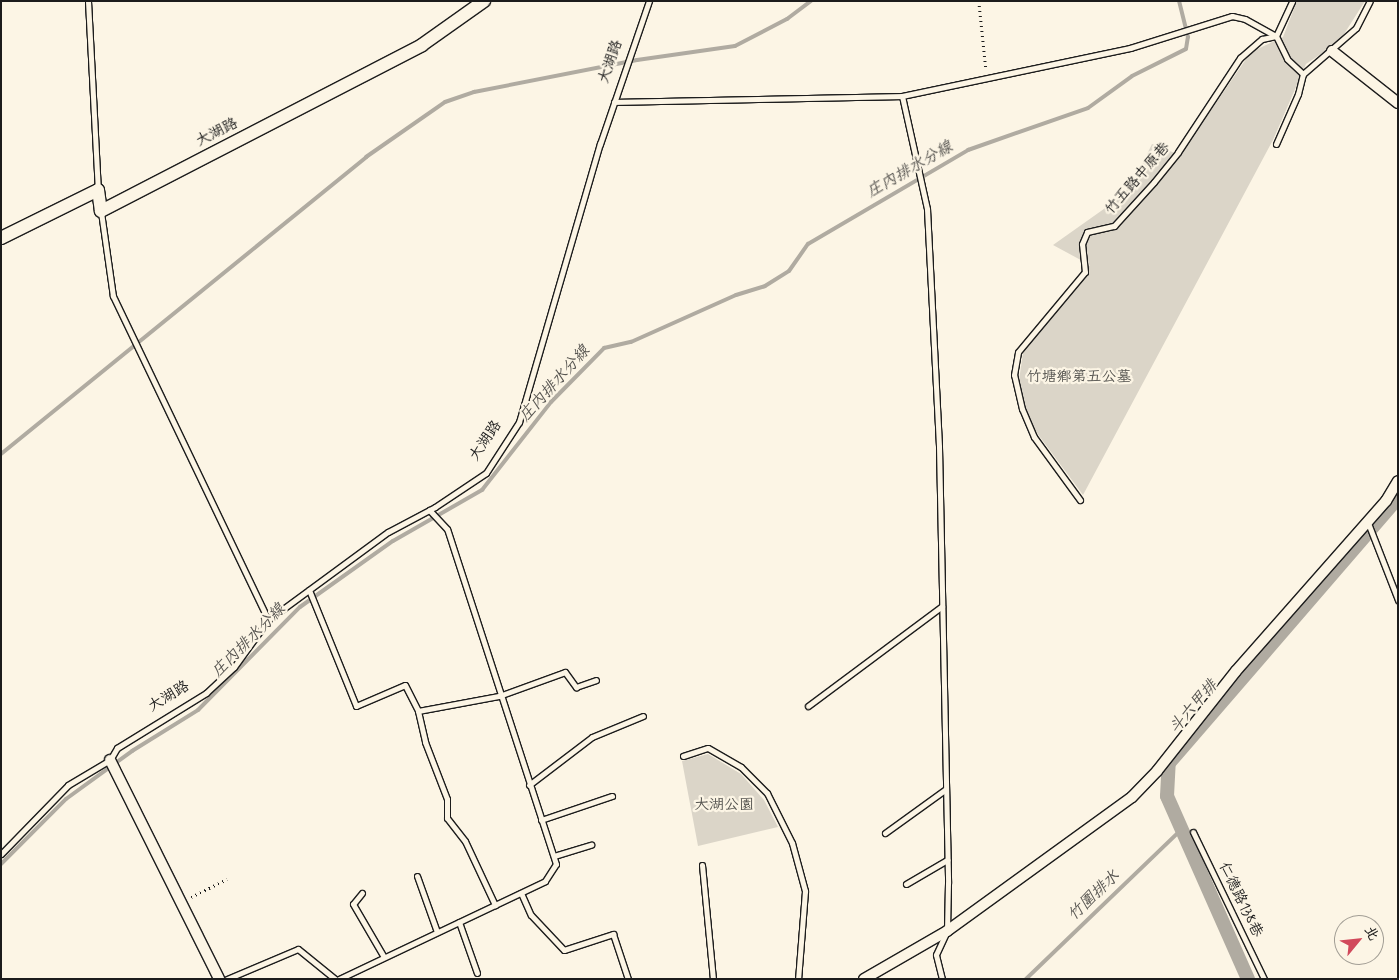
<!DOCTYPE html>
<meta charset="utf-8">
<style>
body{margin:0}
#map{position:relative;width:1399px;height:980px;overflow:hidden;background:#fcf5e5;font-family:Mynerve,"LXGW WenKai TC",sans-serif}
div>[style]{position:absolute}
.green>*{inset:0;background:#dbd5c8}
.stream>*{height:4px;margin:-2px;padding:0 2px;transform-origin:2px;border-radius:2px;background:#b0aba1}
.canal>*{height:14px;margin:-7px;padding:0 7px;transform-origin:7px;border-radius:7px;background:#b0aba1}
.path>*{height:2.5px;margin-top:-1.25px;transform-origin:0;background:repeating-linear-gradient(90deg,#1c1c1c 0 1px,transparent 0 5px)}
.roads{filter:drop-shadow(1px 0 #1c1c1c) drop-shadow(-1px 0 #1c1c1c) drop-shadow(0 1px #1c1c1c) drop-shadow(0 -1px #1c1c1c)}
.service>*{height:5px;margin:-2.5px;padding:0 2.5px;transform-origin:2.5px;border-radius:2.5px;background:#fcf5e5}
.minor>*{height:10px;margin:-5px;padding:0 5px;transform-origin:5px;border-radius:5px;background:#fcf5e5}
.tertiary>*{height:12px;margin:-6px;padding:0 6px;transform-origin:6px;border-radius:6px;background:#fcf5e5}
span{translate:-50% -50%;white-space:nowrap;text-align:center;line-height:1.15;-webkit-text-stroke:4.5px #fcf5e5;paint-order:stroke}
.street-label{font-size:15px;color:#1c1c1c}
.park-label{font-size:15px;color:#555450}
.water-label{font-size:16px;color:#575551;font-style:italic}
.frame{position:absolute;inset:0;border:2px solid #1c1c1c;pointer-events:none}
.north{position:absolute;left:1334px;top:915px;width:50px;height:50px;box-sizing:border-box;background:#fcf5e5;border:1px solid #a29e95;border-radius:50%;rotate:62deg;font-size:14px;font-weight:700;line-height:20px;text-align:center;color:#1c1c1c}
.north::after{content:'';display:block;margin:auto;width:18px;height:22px;background:#d1495b;clip-path:polygon(50% 0,100% 100%,50% 72%,0 100%)}
</style>
<div id="map">
<div class="green">
<i style="clip-path:polygon(1297px 1px,1365px 1px,1339px 42px,1306px 64px,1273px 140px,1083px 495px,1034px 429px,1018px 387px,1023px 353px,1090px 265px,1053px 245px,1118px 199px,1133px 183px,1152px 144px,1180px 155px,1251px 52px,1283px 37px)"></i>
<i style="clip-path:polygon(708px 754px,741px 774px,764px 800px,778px 827px,698px 846px,682px 761px)"></i>
</div>
<div class="stream">
<i style="left:1px;top:454px;width:471px;rotate:-39.1deg"></i>
<i style="left:366px;top:157px;width:96px;rotate:-34.8deg"></i>
<i style="left:445px;top:102px;width:31px;rotate:-19deg"></i>
<i style="left:474px;top:92px;width:166px;rotate:-11.1deg"></i>
<i style="left:637px;top:60px;width:99px;rotate:-8.1deg"></i>
<i style="left:735px;top:46px;width:59px;rotate:-27.4deg"></i>
<i style="left:787px;top:19px;width:30px;rotate:-37deg"></i>
<i style="left:1px;top:864px;width:92px;rotate:-45deg"></i>
<i style="left:66px;top:799px;width:82px;rotate:-36deg"></i>
<i style="left:132px;top:751px;width:78px;rotate:-31.8deg"></i>
<i style="left:198px;top:710px;width:145px;rotate:-45.3deg"></i>
<i style="left:300px;top:607px;width:114px;rotate:-35.4deg"></i>
<i style="left:393px;top:541px;width:103px;rotate:-29.8deg"></i>
<i style="left:482px;top:490px;width:112px;rotate:-51.9deg"></i>
<i style="left:551px;top:402px;width:76px;rotate:-45.5deg"></i>
<i style="left:604px;top:348px;width:28px;rotate:-13deg"></i>
<i style="left:631px;top:342px;width:115px;rotate:-24.1deg"></i>
<i style="left:736px;top:295px;width:30px;rotate:-17deg"></i>
<i style="left:765px;top:286px;width:28px;rotate:-32deg"></i>
<i style="left:789px;top:271px;width:33px;rotate:-55deg"></i>
<i style="left:808px;top:244px;width:186px;rotate:-30.4deg"></i>
<i style="left:968px;top:150px;width:127px;rotate:-19.3deg"></i>
<i style="left:1088px;top:108px;width:54px;rotate:-36deg"></i>
<i style="left:1132px;top:76px;width:60px;rotate:-26.6deg"></i>
<i style="left:1186px;top:49px;width:12px;rotate:-81deg"></i>
<i style="left:1188px;top:37px;width:37px;rotate:-104deg"></i>
<i style="left:1026px;top:979px;width:214px;rotate:-43.9deg"></i>
</div>
<div class="canal">
<i style="left:1248px;top:979px;width:200px;rotate:-113.9deg"></i>
<i style="left:1167px;top:796px;width:33px;rotate:-87deg"></i>
<i style="left:1169px;top:763px;width:350px;rotate:-49.2deg"></i>
</div>
<div class="path">
<i style="left:979px;top:1px;width:68px;rotate:84.1deg"></i>
<i style="left:191px;top:897px;width:40px;rotate:-26.6deg"></i>
</div>
<div class="roads">
<div class="service">
<i style="left:88px;top:1px;width:189px;rotate:87deg"></i>
<i style="left:902px;top:96px;width:116px;rotate:77.5deg"></i>
<i style="left:927px;top:209px;width:238px;rotate:87.1deg"></i>
<i style="left:939px;top:447px;width:436px;rotate:88.8deg"></i>
<i style="left:948px;top:883px;width:48px;rotate:91.2deg"></i>
<i style="left:947px;top:931px;width:26px;rotate:115deg"></i>
<i style="left:936px;top:955px;width:25px;rotate:76deg"></i>
<i style="left:614px;top:102px;width:288px;rotate:-1.2deg"></i>
<i style="left:902px;top:96px;width:233px;rotate:-11.9deg"></i>
<i style="left:1130px;top:48px;width:107px;rotate:-17.4deg"></i>
<i style="left:1232px;top:16px;width:13px;rotate:13deg"></i>
<i style="left:1245px;top:19px;width:35px;rotate:29deg"></i>
<i style="left:1276px;top:36px;width:25px;rotate:64deg"></i>
<i style="left:1287px;top:59px;width:22px;rotate:43deg"></i>
<i style="left:1276px;top:144px;width:55px;rotate:-66.3deg"></i>
<i style="left:1298px;top:94px;width:21px;rotate:-76deg"></i>
<i style="left:1303px;top:74px;width:70px;rotate:-41deg"></i>
<i style="left:1356px;top:28px;width:30px;rotate:-63deg"></i>
<i style="left:101px;top:212px;width:85px;rotate:81.9deg"></i>
<i style="left:113px;top:296px;width:359px;rotate:64.4deg"></i>
<i style="left:1080px;top:500px;width:78px;rotate:-126.1deg"></i>
<i style="left:1034px;top:437px;width:30px;rotate:-113deg"></i>
<i style="left:1022px;top:409px;width:35px;rotate:-103deg"></i>
<i style="left:1014px;top:375px;width:23px;rotate:-80deg"></i>
<i style="left:1018px;top:352px;width:104px;rotate:-50.1deg"></i>
<i style="left:1085px;top:272px;width:28px;rotate:-96deg"></i>
<i style="left:1082px;top:244px;width:13px;rotate:-67deg"></i>
<i style="left:1087px;top:232px;width:28px;rotate:-13deg"></i>
<i style="left:1114px;top:226px;width:59px;rotate:-47.7deg"></i>
<i style="left:1154px;top:182px;width:38px;rotate:-51deg"></i>
<i style="left:1178px;top:152px;width:113px;rotate:-56.6deg"></i>
<i style="left:1240px;top:58px;width:29px;rotate:-41deg"></i>
<i style="left:1262px;top:39px;width:14px;rotate:-12deg"></i>
<i style="left:1276px;top:36px;width:38px;rotate:-65deg"></i>
<i style="left:1368px;top:523px;width:83px;rotate:68.7deg"></i>
<i style="left:309px;top:590px;width:125px;rotate:67.9deg"></i>
<i style="left:356px;top:706px;width:53px;rotate:-23.2deg"></i>
<i style="left:405px;top:685px;width:29px;rotate:63deg"></i>
<i style="left:418px;top:711px;width:32px;rotate:77deg"></i>
<i style="left:425px;top:742px;width:61px;rotate:68.9deg"></i>
<i style="left:447px;top:799px;width:19px;rotate:90deg"></i>
<i style="left:447px;top:818px;width:29px;rotate:52deg"></i>
<i style="left:465px;top:841px;width:71px;rotate:64.9deg"></i>
<i style="left:808px;top:706px;width:167px;rotate:-36.7deg"></i>
<i style="left:418px;top:711px;width:82px;rotate:-10.5deg"></i>
<i style="left:499px;top:696px;width:70px;rotate:-20deg"></i>
<i style="left:565px;top:672px;width:19px;rotate:54deg"></i>
<i style="left:576px;top:687px;width:21px;rotate:-19deg"></i>
<i style="left:683px;top:756px;width:26px;rotate:-18deg"></i>
<i style="left:708px;top:748px;width:38px;rotate:30deg"></i>
<i style="left:741px;top:767px;width:37px;rotate:45deg"></i>
<i style="left:767px;top:793px;width:56px;rotate:63.4deg"></i>
<i style="left:792px;top:843px;width:50px;rotate:74.8deg"></i>
<i style="left:805px;top:891px;width:88px;rotate:94.5deg"></i>
<i style="left:529px;top:785px;width:79px;rotate:-37.3deg"></i>
<i style="left:592px;top:737px;width:55px;rotate:-22.4deg"></i>
<i style="left:541px;top:820px;width:75px;rotate:-18.7deg"></i>
<i style="left:1193px;top:832px;width:163px;rotate:64.2deg"></i>
<i style="left:885px;top:833px;width:75px;rotate:-35.8deg"></i>
<i style="left:1px;top:854px;width:96px;rotate:-45.8deg"></i>
<i style="left:68px;top:785px;width:49px;rotate:-30.8deg"></i>
<i style="left:110px;top:760px;width:14px;rotate:-60deg"></i>
<i style="left:117px;top:748px;width:105px;rotate:-31.7deg"></i>
<i style="left:206px;top:693px;width:38px;rotate:-43deg"></i>
<i style="left:234px;top:667px;width:58px;rotate:-54.1deg"></i>
<i style="left:268px;top:620px;width:149px;rotate:-36.3deg"></i>
<i style="left:388px;top:532px;width:53px;rotate:-28deg"></i>
<i style="left:435px;top:507px;width:61px;rotate:-33.7deg"></i>
<i style="left:486px;top:473px;width:61px;rotate:-57.1deg"></i>
<i style="left:519px;top:422px;width:290px;rotate:-73.8deg"></i>
<i style="left:600px;top:144px;width:151px;rotate:-71.1deg"></i>
<i style="left:554px;top:856px;width:39px;rotate:-17deg"></i>
<i style="left:702px;top:865px;width:115px;rotate:84.5deg"></i>
<i style="left:417px;top:876px;width:59px;rotate:70.3deg"></i>
<i style="left:906px;top:884px;width:48px;rotate:-30.3deg"></i>
<i style="left:362px;top:893px;width:14px;rotate:129deg"></i>
<i style="left:353px;top:904px;width:61px;rotate:59.7deg"></i>
<i style="left:521px;top:893px;width:24px;rotate:66deg"></i>
<i style="left:531px;top:915px;width:48px;rotate:46.7deg"></i>
<i style="left:564px;top:950px;width:52px;rotate:-18.1deg"></i>
<i style="left:613px;top:934px;width:47px;rotate:71.6deg"></i>
<i style="left:459px;top:922px;width:54px;rotate:70.6deg"></i>
<i style="left:227px;top:979px;width:77px;rotate:-22.9deg"></i>
<i style="left:298px;top:949px;width:48px;rotate:39deg"></i>
<i style="left:339px;top:979px;width:228px;rotate:-25.4deg"></i>
<i style="left:545px;top:881px;width:20px;rotate:-57deg"></i>
<i style="left:556px;top:864px;width:352px;rotate:-108deg"></i>
<i style="left:447px;top:529px;width:26px;rotate:-133deg"></i>
</div>
<div class="minor">
<i style="left:1332px;top:51px;width:84px;rotate:38.2deg"></i>
<i style="left:110px;top:760px;width:245px;rotate:63.5deg"></i>
<i style="left:864px;top:979px;width:96px;rotate:-30deg"></i>
<i style="left:947px;top:931px;width:228px;rotate:-35.9deg"></i>
<i style="left:1132px;top:797px;width:36px;rotate:-46deg"></i>
<i style="left:1157px;top:771px;width:127px;rotate:-51.7deg"></i>
<i style="left:1236px;top:671px;width:227px;rotate:-48.6deg"></i>
<i style="left:1386px;top:501px;width:23px;rotate:-59deg"></i>
</div>
<div class="tertiary">
<i style="left:1px;top:238px;width:108px;rotate:-26.3deg"></i>
<i style="left:98px;top:190px;width:21px;rotate:82deg"></i>
<i style="left:101px;top:211px;width:361px;rotate:-27.3deg"></i>
<i style="left:422px;top:45px;width:76px;rotate:-35.4deg"></i>
</div>
</div>
<div class="street-label">
<span style="left:611px;top:62px;rotate:-71deg">大湖路</span>
<span style="left:217px;top:133px;rotate:-27deg">大湖路</span>
<span style="left:1138px;top:179px;rotate:-49deg">竹五路中原巷</span>
<span style="left:486px;top:441px;rotate:-56deg">大湖路</span>
<span style="left:169px;top:697px;rotate:-31deg">大湖路</span>
<span style="left:1240px;top:900px;rotate:64deg">仁德路138巷</span>
</div>
<div class="park-label">
<span style="left:1079px;top:378px">竹塘鄉第五公墓</span>
<span style="left:724px;top:806px">大湖公園</span>
</div>
<div class="water-label">
<span style="left:910px;top:170px;rotate:-30deg">庄內排水分線</span>
<span style="left:555px;top:384px;rotate:-48deg">庄內排水分線</span>
<span style="left:249px;top:641px;rotate:-45deg">庄內排水分線</span>
<span style="left:1194px;top:707px;rotate:-49deg">斗六甲排</span>
<span style="left:1094px;top:896px;rotate:-44deg">竹圍排水</span>
</div>
<div class="frame"></div>
<div class="north">北</div>
</div>
